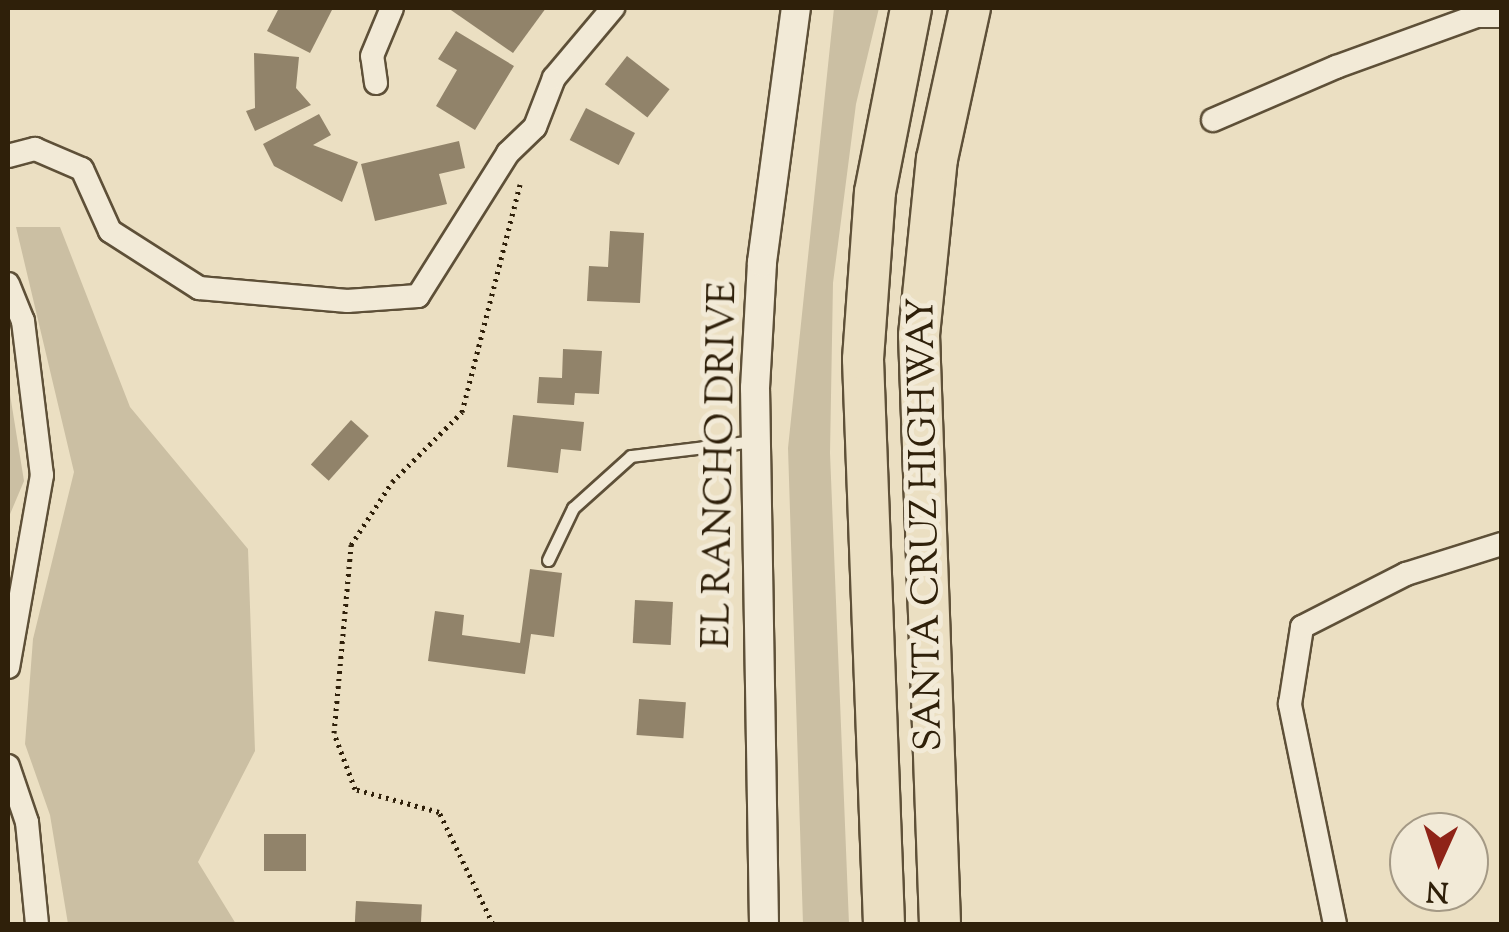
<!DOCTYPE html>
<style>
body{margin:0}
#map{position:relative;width:1509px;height:932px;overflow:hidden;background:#ebdfc2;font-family:"Sorts Mill Goudy",serif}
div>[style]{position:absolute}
.green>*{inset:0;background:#cbbfa3}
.building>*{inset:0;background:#91836a;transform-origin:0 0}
.path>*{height:5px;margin-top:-2.5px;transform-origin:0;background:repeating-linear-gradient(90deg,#2f200a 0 2.5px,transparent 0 7.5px)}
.roads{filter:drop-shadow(2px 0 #5e5038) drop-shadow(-2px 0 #5e5038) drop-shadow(0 2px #5e5038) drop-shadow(0 -2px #5e5038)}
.service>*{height:11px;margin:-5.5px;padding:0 5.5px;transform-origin:5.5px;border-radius:5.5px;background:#f2ead7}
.minor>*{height:22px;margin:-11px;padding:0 11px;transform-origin:11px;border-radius:11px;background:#f2ead7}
.tertiary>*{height:28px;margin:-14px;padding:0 14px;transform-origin:14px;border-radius:14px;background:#f2ead7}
.motorway>*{height:40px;margin:-20px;padding:0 20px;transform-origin:20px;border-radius:20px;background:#ebdfc2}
span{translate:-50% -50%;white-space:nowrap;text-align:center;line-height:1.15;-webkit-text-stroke:10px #f2ead7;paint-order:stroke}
.street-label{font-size:38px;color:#2f200a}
.frame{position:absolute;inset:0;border:10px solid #2f200a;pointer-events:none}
.north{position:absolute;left:1389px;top:812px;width:100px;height:100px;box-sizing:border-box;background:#f2ead7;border:2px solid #a49985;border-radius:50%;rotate:183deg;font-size:28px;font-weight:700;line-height:40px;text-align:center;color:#2f200a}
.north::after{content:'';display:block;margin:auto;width:35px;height:45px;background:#8f2418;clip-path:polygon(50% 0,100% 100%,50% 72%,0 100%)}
</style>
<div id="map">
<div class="green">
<i style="clip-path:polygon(834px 8px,879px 8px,856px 104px,833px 283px,830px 453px,849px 924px,803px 924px,788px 448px)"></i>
<i style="clip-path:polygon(16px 227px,60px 227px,130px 407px,248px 549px,255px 751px,198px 862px,236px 924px,68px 924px,50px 815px,25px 744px,33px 639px,74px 472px)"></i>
<i style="clip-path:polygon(8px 382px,24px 481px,8px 519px)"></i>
</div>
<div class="building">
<i style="clip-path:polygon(279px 8px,333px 8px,310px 53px,267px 31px)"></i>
<i style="clip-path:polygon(448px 8px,546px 8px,513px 53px)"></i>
<i style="clip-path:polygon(456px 31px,514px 66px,475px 130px,436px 106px,457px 70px,438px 59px)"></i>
<i style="clip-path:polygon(254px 53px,299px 57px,296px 88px,311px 105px,255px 131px,246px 111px,255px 108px)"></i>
<i style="left:627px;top:56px;width:54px;height:36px;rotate:38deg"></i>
<i style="left:586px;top:108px;width:55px;height:36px;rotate:27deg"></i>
<i style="clip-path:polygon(319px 114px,331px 135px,313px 145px,358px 162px,342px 202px,274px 166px,263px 144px)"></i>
<i style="clip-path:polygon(459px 141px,465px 168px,439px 174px,447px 204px,375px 221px,361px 164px)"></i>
<i style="clip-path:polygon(610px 231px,644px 233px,640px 303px,587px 301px,589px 266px,608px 267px)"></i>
<i style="clip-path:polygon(563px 349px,602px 351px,599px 394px,575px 393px,574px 405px,537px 403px,539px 377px,562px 378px)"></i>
<i style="clip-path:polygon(513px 415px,584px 422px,581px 451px,561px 449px,558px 473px,507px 467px)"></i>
<i style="left:351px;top:420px;width:24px;height:60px;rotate:42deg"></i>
<i style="clip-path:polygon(530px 569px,562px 573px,554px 637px,531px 634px,525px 674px,428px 661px,435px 611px,464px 615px,462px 635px,520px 643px)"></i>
<i style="left:635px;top:600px;width:38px;height:43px;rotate:3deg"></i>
<i style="left:639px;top:699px;width:47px;height:36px;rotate:4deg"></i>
<i style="left:264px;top:834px;width:42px;height:37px"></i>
<i style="left:356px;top:901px;width:66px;height:23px;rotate:3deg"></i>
</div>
<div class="path">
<i style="left:493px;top:924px;width:124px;rotate:-115.7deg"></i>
<i style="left:439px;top:812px;width:87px;rotate:-164.7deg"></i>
<i style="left:355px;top:789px;width:60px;rotate:-110.6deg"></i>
<i style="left:334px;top:733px;width:189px;rotate:-84.8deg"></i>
<i style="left:351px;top:545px;width:75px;rotate:-56.9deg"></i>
<i style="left:392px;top:482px;width:99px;rotate:-45deg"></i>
<i style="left:462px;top:412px;width:235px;rotate:-75.7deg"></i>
</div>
<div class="roads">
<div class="service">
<i style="left:548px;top:560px;width:58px;rotate:-64.3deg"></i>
<i style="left:573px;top:508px;width:78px;rotate:-41.9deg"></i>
<i style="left:631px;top:456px;width:125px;rotate:-6.9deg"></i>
</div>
<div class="minor">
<i style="left:376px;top:83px;width:27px;rotate:-98deg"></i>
<i style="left:372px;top:56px;width:52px;rotate:-67.4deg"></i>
<i style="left:1213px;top:120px;width:134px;rotate:-23.3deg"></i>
<i style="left:1336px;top:67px;width:150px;rotate:-19.9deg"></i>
<i style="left:1477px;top:16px;width:25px"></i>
<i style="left:8px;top:156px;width:28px;rotate:-15deg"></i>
<i style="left:35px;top:149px;width:51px;rotate:23.1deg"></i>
<i style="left:82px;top:169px;width:68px;rotate:65.7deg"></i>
<i style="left:110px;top:231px;width:106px;rotate:32.6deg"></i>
<i style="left:199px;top:288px;width:149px;rotate:5deg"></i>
<i style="left:347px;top:301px;width:71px;rotate:-4deg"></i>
<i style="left:418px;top:296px;width:169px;rotate:-57.8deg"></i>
<i style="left:508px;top:153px;width:37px;rotate:-44deg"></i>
<i style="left:535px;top:127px;width:53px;rotate:-68.8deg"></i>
<i style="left:554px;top:78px;width:92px;rotate:-49.9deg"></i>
<i style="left:8px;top:284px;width:40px;rotate:68deg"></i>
<i style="left:23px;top:321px;width:155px;rotate:83deg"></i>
<i style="left:42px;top:475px;width:195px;rotate:100deg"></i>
<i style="left:8px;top:766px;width:59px;rotate:71.3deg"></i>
<i style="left:27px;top:822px;width:102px;rotate:84.4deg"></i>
<i style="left:1335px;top:924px;width:225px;rotate:-101.6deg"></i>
<i style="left:1290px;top:704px;width:78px;rotate:-81.1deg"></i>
<i style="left:1302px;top:627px;width:117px;rotate:-27deg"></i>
<i style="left:1406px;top:574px;width:101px;rotate:-17.4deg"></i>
</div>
<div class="tertiary">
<i style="left:764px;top:924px;width:536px;rotate:-90.96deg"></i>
<i style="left:755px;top:388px;width:126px;rotate:-86.8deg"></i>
<i style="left:762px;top:262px;width:256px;rotate:-82.4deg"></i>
</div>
<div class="motorway">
<i style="left:884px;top:924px;width:565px;rotate:-92.13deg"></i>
<i style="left:863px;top:359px;width:167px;rotate:-85.9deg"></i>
<i style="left:875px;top:192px;width:187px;rotate:-78.9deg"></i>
<i style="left:940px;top:924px;width:589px;rotate:-92.04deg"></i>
<i style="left:919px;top:335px;width:177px;rotate:-84.2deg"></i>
<i style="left:937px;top:159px;width:155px;rotate:-77.7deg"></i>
</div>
</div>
<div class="street-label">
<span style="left:723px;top:465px;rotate:-89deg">EL RANCHO DRIVE</span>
<span style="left:928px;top:524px;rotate:-91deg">SANTA CRUZ HIGHWAY</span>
</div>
<div class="frame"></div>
<div class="north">N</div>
</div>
